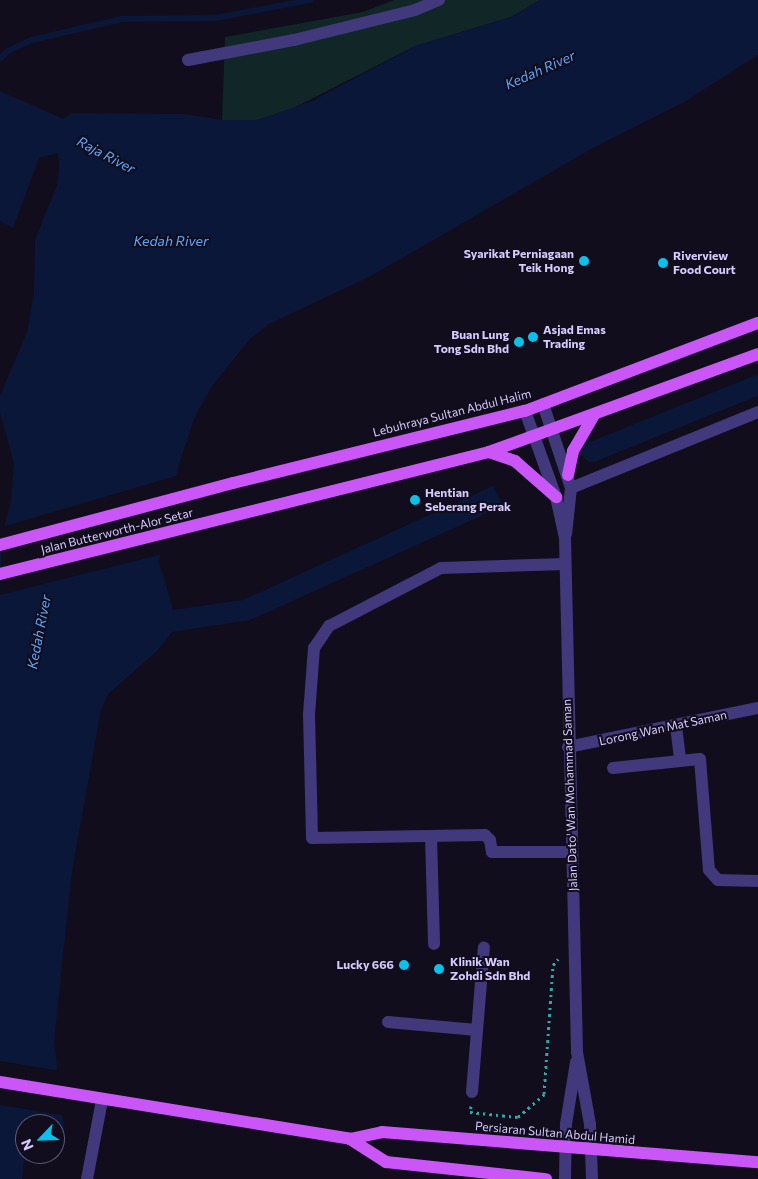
<!DOCTYPE html>
<style>
body{margin:0}
#map{position:relative;width:758px;height:1179px;overflow:hidden;background:#110d1d;font-family:Commissioner,sans-serif}
div>[style]{position:absolute}
.green>*{inset:0;background:#102627}
.water>*{inset:0;background:#0a1739}
.pier>*{inset:0;background:#110d1d}
.stream>*{height:5.5px;margin:-2.75px;padding:0 2.75px;transform-origin:2.75px;border-radius:2.75px;background:#0a1739}
.canal>*{height:20px;margin:-10px;padding:0 10px;transform-origin:10px;border-radius:10px;background:#0a1739}
.path>*{height:3px;margin-top:-1.5px;transform-origin:0;background:repeating-linear-gradient(90deg,#32a7aa 0 2.5px,transparent 0 6.5px)}
.minor>*{height:12px;margin:-6px;padding:0 6px;transform-origin:6px;border-radius:6px;background:#41397b}
.major>*{height:12px;margin:-6px;padding:0 6px;transform-origin:6px;border-radius:6px;background:#ca56f8}
.dots>*{width:14px;height:14px;translate:-50% -50%;box-sizing:border-box;border:2px solid #110d1d;border-radius:50%}
span{translate:-50% -50%;white-space:nowrap;text-align:center;line-height:1.15;-webkit-text-stroke:4px #110d1d;paint-order:stroke}
.poi-label{font-size:12px;color:#d5cbfd;font-weight:700}
.right{translate:-100% -50%;text-align:right}
.left{translate:0 -50%;text-align:left}
.street-label{font-size:12px;color:#d5cbfd}
.water-label{font-size:14px;color:#5da4f9;font-style:italic}
.north{position:absolute;left:15px;top:1114px;width:50px;height:50px;box-sizing:border-box;background:#110d1d;border:1px solid #5f5977;border-radius:50%;rotate:246deg;font-size:14px;font-weight:700;line-height:20px;text-align:center;color:#d5cbfd}
.north::after{content:'';display:block;margin:auto;width:18px;height:22px;background:#09c1eb;clip-path:polygon(50% 0,100% 100%,50% 72%,0 100%)}
</style>
<div id="map">
<div class="green">
<i style="clip-path:polygon(394px 0,540px 0,511px 17px,415px 46px,282px 114px,257px 120px,222px 120px,225px 37px,363px 12px)"></i>
</div>
<div class="water">
<i style="clip-path:polygon(540px 0,758px 0,758px 55px,684px 102px,593px 148px,371px 276px,269px 324px,249px 340px,212px 386px,195px 416px,179px 464px,159px 562px,173px 610px,243px 600px,493px 486px,503px 506px,250px 620px,172px 632px,157px 651px,108px 694px,101px 710px,72px 871px,54px 1041px,65px 1136px,55px 1146px,55px 1124px,25px 1124px,25px 1154px,29px 1154px,24px 1159px,22px 1179px,0 1179px,0 544px,11px 500px,14px 463px,0 413px,0 396px,27px 332px,34px 294px,35px 240px,57px 185px,59px 167px,58px 153px,39px 158px,13px 228px,0 221px,0 91px,63px 119px,72px 113px,183px 114px,222px 120px,257px 120px,312px 101px,415px 46px,511px 17px)"></i>
</div>
<div class="pier">
<i style="clip-path:polygon(179px 475px,163px 554px,0 595px,2px 527px)"></i>
<i style="clip-path:polygon(0 1061px,60px 1071px,67px 1116px,0 1105px)"></i>
</div>
<div class="stream">
<i style="left:0;top:59px;width:11px;rotate:-45deg"></i>
<i style="left:8px;top:51px;width:26px;rotate:-25deg"></i>
<i style="left:32px;top:40px;width:92px;rotate:-13.1deg"></i>
<i style="left:122px;top:19px;width:94px;rotate:-0.6deg"></i>
<i style="left:216px;top:18px;width:96px;rotate:-10.8deg"></i>
</div>
<div class="canal">
<i style="left:592px;top:452px;width:179px;rotate:-22deg"></i>
</div>
<div class="path">
<i style="left:471px;top:1106px;width:6px;rotate:99deg"></i>
<i style="left:470px;top:1112px;width:48px;rotate:5.9deg"></i>
<i style="left:518px;top:1117px;width:35px;rotate:-41deg"></i>
<i style="left:544px;top:1094px;width:129px;rotate:-86deg"></i>
<i style="left:553px;top:965px;width:8px;rotate:-50deg"></i>
</div>
<div class="minor">
<i style="left:188px;top:60px;width:108px;rotate:-10.7deg"></i>
<i style="left:294px;top:40px;width:125px;rotate:-13.9deg"></i>
<i style="left:415px;top:10px;width:26px;rotate:-23deg"></i>
<i style="left:543px;top:404px;width:89px;rotate:71.6deg"></i>
<i style="left:571px;top:488px;width:46px;rotate:96.2deg"></i>
<i style="left:525px;top:411px;width:91px;rotate:70.2deg"></i>
<i style="left:556px;top:497px;width:42px;rotate:77.6deg"></i>
<i style="left:565px;top:538px;width:514px;rotate:88.66deg"></i>
<i style="left:577px;top:1052px;width:73px;rotate:79.8deg"></i>
<i style="left:590px;top:1124px;width:55px;rotate:87.9deg"></i>
<i style="left:571px;top:488px;width:202px;rotate:-22.1deg"></i>
<i style="left:565px;top:564px;width:124px;rotate:178.2deg"></i>
<i style="left:441px;top:568px;width:126px;rotate:152.6deg"></i>
<i style="left:329px;top:626px;width:27px;rotate:124deg"></i>
<i style="left:314px;top:648px;width:66px;rotate:94.3deg"></i>
<i style="left:309px;top:714px;width:124px;rotate:88.6deg"></i>
<i style="left:312px;top:838px;width:173px;rotate:-1deg"></i>
<i style="left:485px;top:835px;width:7px;rotate:45deg"></i>
<i style="left:490px;top:840px;width:12px;rotate:81deg"></i>
<i style="left:492px;top:852px;width:80px"></i>
<i style="left:676px;top:726px;width:35px;rotate:83deg"></i>
<i style="left:568px;top:747px;width:194px;rotate:-11.6deg"></i>
<i style="left:613px;top:768px;width:87px;rotate:-5.9deg"></i>
<i style="left:700px;top:759px;width:111px;rotate:85.4deg"></i>
<i style="left:709px;top:870px;width:13px;rotate:48deg"></i>
<i style="left:718px;top:880px;width:40px;rotate:1.4deg"></i>
<i style="left:431px;top:836px;width:108px;rotate:88.4deg"></i>
<i style="left:388px;top:1022px;width:89px;rotate:5.1deg"></i>
<i style="left:472px;top:1092px;width:145px;rotate:-85.3deg"></i>
<i style="left:87px;top:1179px;width:80px;rotate:-79.2deg"></i>
<i style="left:565px;top:1179px;width:55px;rotate:-89deg"></i>
<i style="left:566px;top:1124px;width:63px;rotate:-80.8deg"></i>
</div>
<div class="major">
<i style="left:489px;top:452px;width:28px;rotate:19deg"></i>
<i style="left:515px;top:461px;width:55px;rotate:41.3deg"></i>
<i style="left:568px;top:475px;width:25px;rotate:-78deg"></i>
<i style="left:573px;top:451px;width:42px;rotate:-59.7deg"></i>
<i style="left:0;top:545px;width:241px;rotate:-14.9deg"></i>
<i style="left:233px;top:483px;width:301px;rotate:-13.9deg"></i>
<i style="left:525px;top:411px;width:249px;rotate:-20.7deg"></i>
<i style="left:0;top:574px;width:504px;rotate:-14.01deg"></i>
<i style="left:489px;top:452px;width:286px;rotate:-20deg"></i>
<i style="left:0;top:1082px;width:355px;rotate:9.2deg"></i>
<i style="left:350px;top:1139px;width:33px;rotate:-12deg"></i>
<i style="left:382px;top:1132px;width:377px;rotate:4.6deg"></i>
<i style="left:350px;top:1139px;width:43px;rotate:32.6deg"></i>
<i style="left:386px;top:1162px;width:161px;rotate:6.1deg"></i>
</div>
<div class="dots">
<i style="left:584px;top:261px;background:#09c1eb"></i>
<i style="left:663px;top:263px;background:#09c1eb"></i>
<i style="left:533px;top:337px;background:#09c1eb"></i>
<i style="left:519px;top:342px;background:#09c1eb"></i>
<i style="left:415px;top:500px;background:#09c1eb"></i>
<i style="left:404px;top:965px;background:#09c1eb"></i>
<i style="left:439px;top:969px;background:#09c1eb"></i>
</div>
<div class="poi-label">
<span class="right" style="left:574px;top:261px">Syarikat Perniagaan<br>Teik Hong</span>
<span class="left" style="left:673px;top:263px">Riverview<br>Food Court</span>
<span class="left" style="left:543px;top:337px">Asjad Emas<br>Trading</span>
<span class="right" style="left:509px;top:342px">Buan Lung<br>Tong Sdn Bhd</span>
<span class="left" style="left:425px;top:500px">Hentian<br>Seberang Perak</span>
<span class="left" style="left:450px;top:969px">Klinik Wan<br>Zohdi Sdn Bhd</span>
<span class="right" style="left:394px;top:965px">Lucky 666</span>
</div>
<div class="street-label">
<span style="left:452px;top:413px;rotate:-14deg">Lebuhraya Sultan Abdul Halim</span>
<span style="left:117px;top:531px;rotate:-14deg">Jalan Butterworth-Alor Setar</span>
<span style="left:663px;top:728px;rotate:-12deg">Lorong Wan Mat Saman</span>
<span style="left:570px;top:795px;rotate:-92deg">Jalan Dato' Wan Mohammad Saman</span>
<span style="left:555px;top:1133px;rotate:5deg">Persiaran Sultan Abdul Hamid</span>
</div>
<div class="water-label">
<span style="left:540px;top:70px;rotate:-24deg">Kedah River</span>
<span style="left:106px;top:155px;rotate:28deg">Raja River</span>
<span style="left:171px;top:241px">Kedah River</span>
<span style="left:39px;top:632px;rotate:-79deg">Kedah River</span>
</div>
<div class="north">N</div>
</div>
